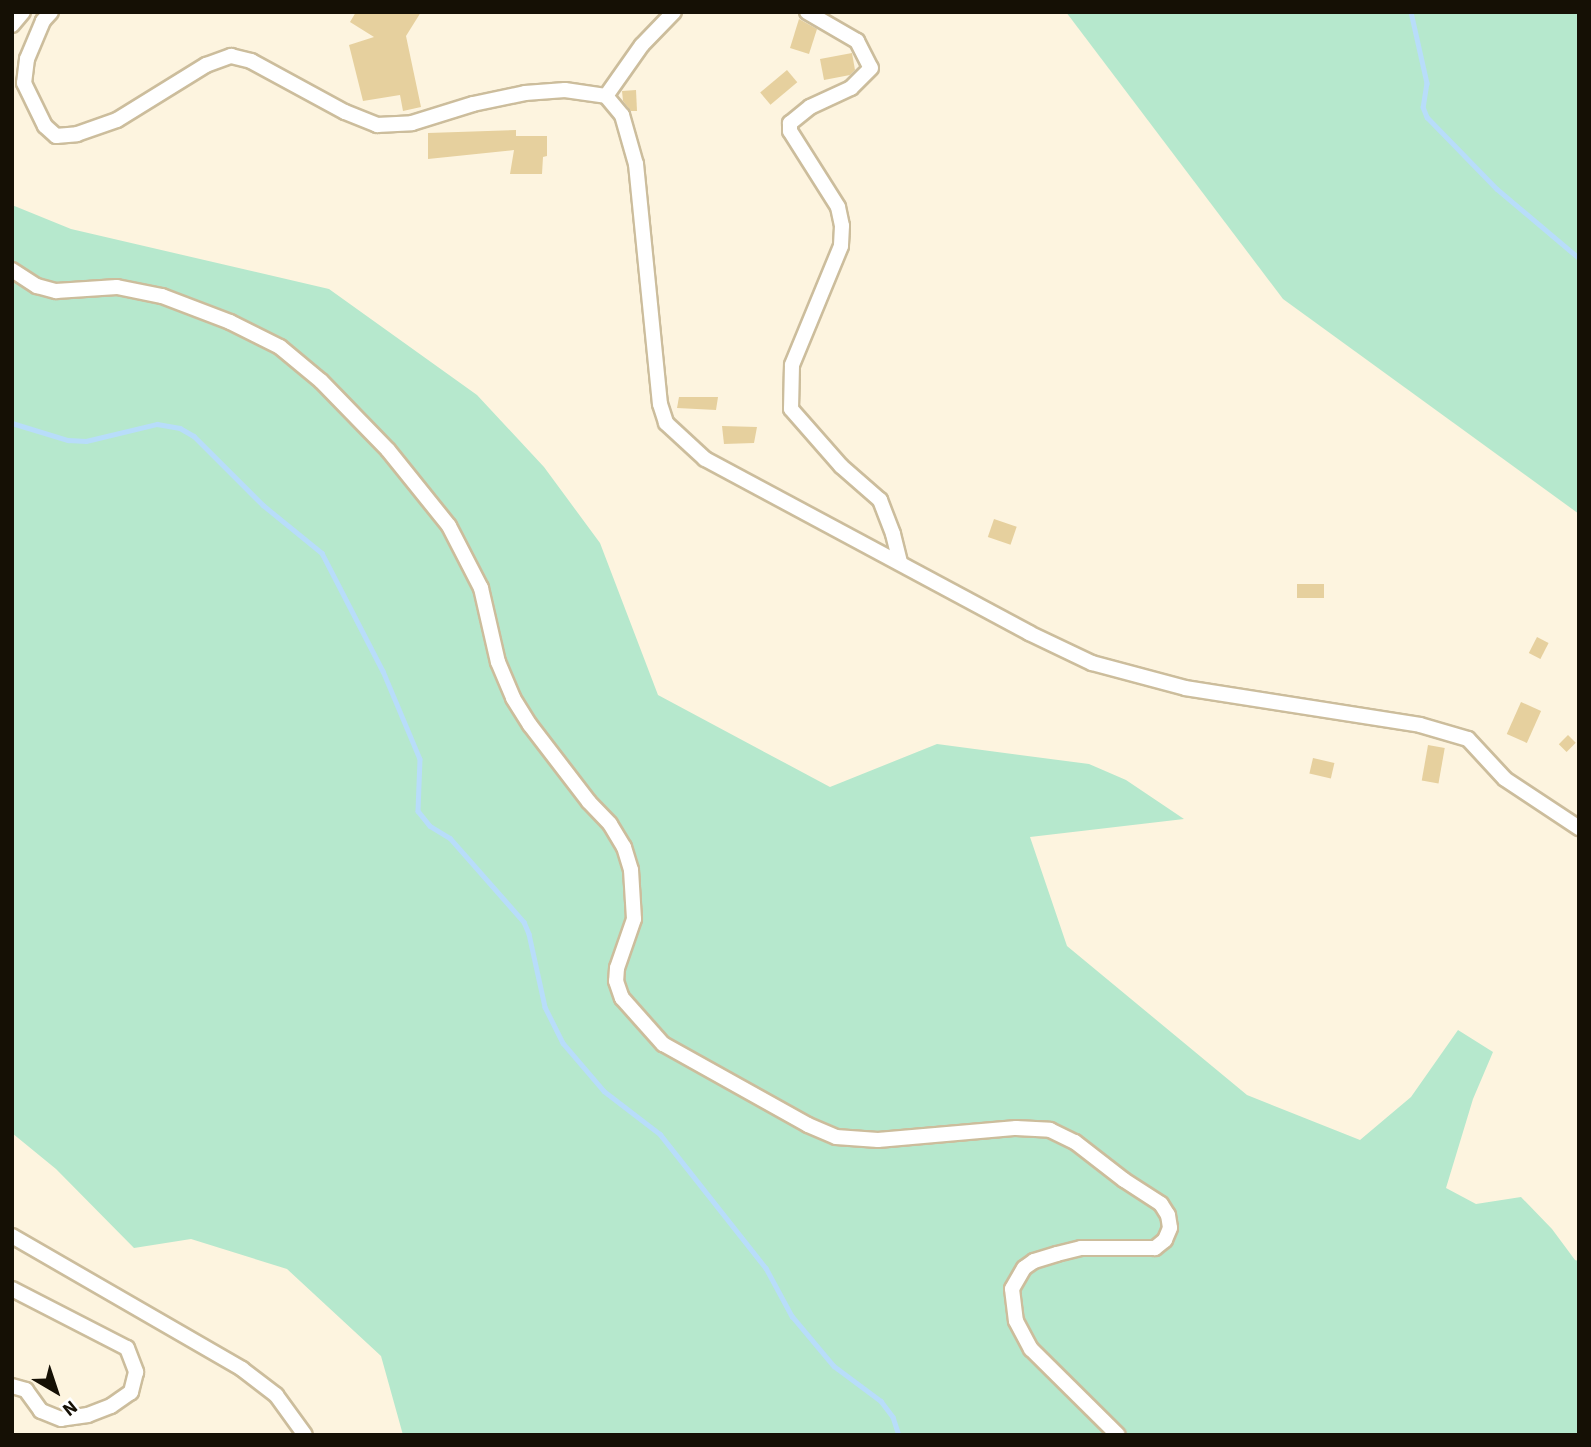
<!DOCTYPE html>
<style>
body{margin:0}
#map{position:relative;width:1591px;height:1447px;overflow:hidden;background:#fdf4df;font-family:"Source Sans 3",sans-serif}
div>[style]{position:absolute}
.green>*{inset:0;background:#b6e8cd}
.stream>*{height:4.5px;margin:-2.25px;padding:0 2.25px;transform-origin:2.25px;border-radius:2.25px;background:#b8ddfa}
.building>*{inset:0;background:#e6d09e;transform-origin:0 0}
.roads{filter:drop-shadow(2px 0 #ccbd9c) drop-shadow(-2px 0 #ccbd9c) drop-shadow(0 2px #ccbd9c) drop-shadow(0 -2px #ccbd9c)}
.minor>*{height:14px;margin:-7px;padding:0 7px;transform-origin:7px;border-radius:7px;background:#fff}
span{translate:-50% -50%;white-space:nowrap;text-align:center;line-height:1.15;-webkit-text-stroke:5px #fff;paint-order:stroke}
.frame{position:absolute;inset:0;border:14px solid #151005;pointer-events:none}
.north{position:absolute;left:21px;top:1356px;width:70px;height:70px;-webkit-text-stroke:5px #fff;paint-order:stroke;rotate:141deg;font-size:19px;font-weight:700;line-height:28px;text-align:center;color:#151005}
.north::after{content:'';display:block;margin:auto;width:24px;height:32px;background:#151005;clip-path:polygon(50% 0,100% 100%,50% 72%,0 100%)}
</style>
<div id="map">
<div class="green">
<i style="clip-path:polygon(1066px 12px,1579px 12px,1579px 514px,1283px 299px)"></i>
<i style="clip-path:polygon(12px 205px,71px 229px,329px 289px,477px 395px,544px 467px,600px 543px,658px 695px,830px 787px,937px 744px,1089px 764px,1126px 780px,1184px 819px,1030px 837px,1067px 946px,1247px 1095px,1360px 1140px,1411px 1097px,1458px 1030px,1493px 1052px,1473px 1099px,1446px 1188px,1476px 1204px,1521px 1197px,1552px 1229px,1575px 1260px,1579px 1261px,1579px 1435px,403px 1435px,381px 1356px,287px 1269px,191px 1239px,134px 1248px,56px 1169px,12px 1133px)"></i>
</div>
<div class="stream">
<i style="left:1411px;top:12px;width:73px;rotate:77.3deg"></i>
<i style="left:1427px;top:83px;width:24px;rotate:99deg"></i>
<i style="left:1423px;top:107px;width:11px;rotate:68deg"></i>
<i style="left:1427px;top:117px;width:100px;rotate:45.8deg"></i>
<i style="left:1497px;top:189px;width:107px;rotate:40.1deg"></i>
<i style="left:12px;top:423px;width:59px;rotate:16.9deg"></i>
<i style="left:68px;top:440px;width:18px;rotate:3deg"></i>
<i style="left:86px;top:441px;width:73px;rotate:-13.5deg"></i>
<i style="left:157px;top:424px;width:23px;rotate:10deg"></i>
<i style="left:180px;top:428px;width:16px;rotate:30deg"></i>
<i style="left:194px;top:436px;width:98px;rotate:45deg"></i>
<i style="left:263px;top:505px;width:76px;rotate:39.1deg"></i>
<i style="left:322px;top:553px;width:133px;rotate:62.7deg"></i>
<i style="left:383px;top:671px;width:95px;rotate:67.2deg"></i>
<i style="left:420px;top:759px;width:52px;rotate:92.2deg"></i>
<i style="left:418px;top:811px;width:19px;rotate:51deg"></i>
<i style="left:430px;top:826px;width:23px;rotate:31deg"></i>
<i style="left:450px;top:838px;width:112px;rotate:48.6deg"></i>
<i style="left:524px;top:922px;width:13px;rotate:67deg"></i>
<i style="left:529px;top:934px;width:75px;rotate:77.6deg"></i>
<i style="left:545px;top:1007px;width:40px;rotate:63.4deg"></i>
<i style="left:563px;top:1043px;width:63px;rotate:49.5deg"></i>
<i style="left:604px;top:1091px;width:71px;rotate:37.5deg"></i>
<i style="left:660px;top:1134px;width:171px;rotate:51.7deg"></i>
<i style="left:766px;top:1268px;width:55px;rotate:61.6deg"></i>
<i style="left:792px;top:1316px;width:65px;rotate:50deg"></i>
<i style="left:834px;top:1366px;width:59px;rotate:36.7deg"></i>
<i style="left:881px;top:1401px;width:20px;rotate:53deg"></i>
<i style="left:893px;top:1417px;width:19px;rotate:72deg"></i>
</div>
<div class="building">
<i style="clip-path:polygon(356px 12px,421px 12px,406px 36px,421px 107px,403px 111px,400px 95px,363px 101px,349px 45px,374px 37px,350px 22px)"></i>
<i style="clip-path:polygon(799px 19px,817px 29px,809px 54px,790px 48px)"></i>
<i style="clip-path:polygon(852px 53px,855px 70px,850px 75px,824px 80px,820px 59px)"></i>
<i style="left:787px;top:70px;width:16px;height:35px;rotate:50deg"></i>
<i style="clip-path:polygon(636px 90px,637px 111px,631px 111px,623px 101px,622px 91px)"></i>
<i style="clip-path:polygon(516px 130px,516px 136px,547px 136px,547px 156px,543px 157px,542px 174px,510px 174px,514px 150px,428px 159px,428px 133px)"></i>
<i style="clip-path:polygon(679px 397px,718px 397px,716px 410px,677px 408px)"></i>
<i style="clip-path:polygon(722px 426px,757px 427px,754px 443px,724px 444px)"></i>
<i style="left:994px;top:519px;width:24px;height:19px;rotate:19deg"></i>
<i style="left:1324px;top:584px;width:14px;height:27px;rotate:90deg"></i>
<i style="left:1537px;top:637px;width:13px;height:18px;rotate:27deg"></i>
<i style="left:1521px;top:702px;width:22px;height:35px;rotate:24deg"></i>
<i style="left:1568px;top:735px;width:11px;height:13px;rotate:45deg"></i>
<i style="left:1428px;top:745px;width:17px;height:36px;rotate:10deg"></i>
<i style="left:1313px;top:758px;width:22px;height:16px;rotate:13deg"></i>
</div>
<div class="roads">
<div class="minor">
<i style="left:51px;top:12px;width:12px;rotate:132deg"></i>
<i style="left:43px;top:21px;width:41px;rotate:112.8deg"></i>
<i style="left:27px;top:59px;width:24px;rotate:97deg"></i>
<i style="left:24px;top:83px;width:48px;rotate:64deg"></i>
<i style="left:45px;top:126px;width:15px;rotate:42deg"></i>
<i style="left:56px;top:136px;width:21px;rotate:-5deg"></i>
<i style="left:77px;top:134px;width:42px;rotate:-19.3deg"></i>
<i style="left:117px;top:120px;width:105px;rotate:-31.7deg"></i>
<i style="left:206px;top:65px;width:27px;rotate:-20deg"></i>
<i style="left:231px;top:56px;width:21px;rotate:14deg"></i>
<i style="left:251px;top:61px;width:107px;rotate:28.5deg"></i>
<i style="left:345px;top:112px;width:35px;rotate:22deg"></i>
<i style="left:377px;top:125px;width:35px;rotate:-3deg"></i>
<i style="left:412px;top:123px;width:64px;rotate:-17.3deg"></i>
<i style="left:473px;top:104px;width:53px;rotate:-11.9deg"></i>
<i style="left:525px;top:93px;width:40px;rotate:-4.3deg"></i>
<i style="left:565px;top:90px;width:41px;rotate:8.3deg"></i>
<i style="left:606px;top:96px;width:62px;rotate:-54.8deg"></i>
<i style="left:642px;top:45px;width:46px;rotate:-45.9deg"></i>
<i style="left:807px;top:12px;width:58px;rotate:30.1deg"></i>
<i style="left:857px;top:41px;width:30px;rotate:63deg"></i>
<i style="left:871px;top:68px;width:28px;rotate:135deg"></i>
<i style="left:851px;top:88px;width:45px;rotate:155.1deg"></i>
<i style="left:810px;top:107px;width:26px;rotate:141deg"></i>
<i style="left:790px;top:123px;width:8px;rotate:90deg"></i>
<i style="left:790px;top:131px;width:90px;rotate:57.7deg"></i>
<i style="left:838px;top:207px;width:19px;rotate:78deg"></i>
<i style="left:842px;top:226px;width:20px;rotate:93deg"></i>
<i style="left:841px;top:246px;width:129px;rotate:112.4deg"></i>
<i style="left:792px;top:365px;width:44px;rotate:91.3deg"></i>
<i style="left:791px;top:409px;width:76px;rotate:48.7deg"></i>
<i style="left:841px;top:466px;width:52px;rotate:41.1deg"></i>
<i style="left:880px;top:500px;width:36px;rotate:69deg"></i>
<i style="left:893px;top:534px;width:29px;rotate:76deg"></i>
<i style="left:12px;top:25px;width:17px;rotate:-50deg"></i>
<i style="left:606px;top:96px;width:25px;rotate:50deg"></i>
<i style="left:622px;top:115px;width:51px;rotate:74.1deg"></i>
<i style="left:636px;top:164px;width:241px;rotate:84.3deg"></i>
<i style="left:660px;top:404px;width:20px;rotate:72deg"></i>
<i style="left:666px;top:423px;width:53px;rotate:42.7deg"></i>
<i style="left:705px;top:459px;width:368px;rotate:28.2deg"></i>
<i style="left:1029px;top:633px;width:70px;rotate:25.5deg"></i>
<i style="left:1092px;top:663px;width:96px;rotate:15deg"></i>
<i style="left:1185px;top:688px;width:238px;rotate:8.9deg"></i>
<i style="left:1420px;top:725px;width:50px;rotate:16.3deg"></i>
<i style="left:1468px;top:739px;width:54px;rotate:47.2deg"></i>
<i style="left:1505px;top:779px;width:89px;rotate:33.5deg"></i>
<i style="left:12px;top:270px;width:30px;rotate:33deg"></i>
<i style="left:37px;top:286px;width:20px;rotate:15deg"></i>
<i style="left:56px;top:291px;width:61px;rotate:-3.8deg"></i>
<i style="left:117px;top:287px;width:46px;rotate:11.3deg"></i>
<i style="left:162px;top:296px;width:73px;rotate:20.9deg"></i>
<i style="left:230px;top:322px;width:56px;rotate:26.6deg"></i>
<i style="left:280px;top:347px;width:53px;rotate:39.7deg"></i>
<i style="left:321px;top:381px;width:96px;rotate:45.8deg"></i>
<i style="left:388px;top:450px;width:97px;rotate:51.2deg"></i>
<i style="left:449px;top:526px;width:70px;rotate:62.7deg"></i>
<i style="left:481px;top:588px;width:76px;rotate:77.1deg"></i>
<i style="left:498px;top:662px;width:39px;rotate:67deg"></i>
<i style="left:513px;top:698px;width:32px;rotate:58deg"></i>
<i style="left:530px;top:725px;width:97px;rotate:52.5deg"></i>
<i style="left:589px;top:802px;width:30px;rotate:46deg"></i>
<i style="left:610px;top:824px;width:27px;rotate:59deg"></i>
<i style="left:624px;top:847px;width:24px;rotate:73deg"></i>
<i style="left:631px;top:870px;width:49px;rotate:86.5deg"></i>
<i style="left:634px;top:919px;width:52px;rotate:109.1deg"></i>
<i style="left:617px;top:968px;width:13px;rotate:94deg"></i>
<i style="left:616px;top:981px;width:18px;rotate:71deg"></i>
<i style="left:622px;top:998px;width:62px;rotate:48.3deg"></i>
<i style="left:663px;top:1044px;width:166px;rotate:29.2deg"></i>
<i style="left:808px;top:1125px;width:30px;rotate:23deg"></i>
<i style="left:836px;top:1137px;width:42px;rotate:4.1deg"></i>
<i style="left:878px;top:1140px;width:139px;rotate:-5deg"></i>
<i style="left:1016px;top:1128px;width:34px;rotate:3deg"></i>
<i style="left:1050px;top:1130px;width:28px;rotate:26deg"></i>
<i style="left:1075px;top:1142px;width:62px;rotate:37.8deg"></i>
<i style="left:1124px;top:1180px;width:44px;rotate:33deg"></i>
<i style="left:1161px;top:1204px;width:13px;rotate:58deg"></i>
<i style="left:1168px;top:1215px;width:13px;rotate:81deg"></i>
<i style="left:1170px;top:1228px;width:13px;rotate:113deg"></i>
<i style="left:1165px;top:1240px;width:13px;rotate:141deg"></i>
<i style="left:1155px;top:1248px;width:74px;rotate:180deg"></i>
<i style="left:1081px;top:1248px;width:25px;rotate:166deg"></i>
<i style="left:1057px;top:1254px;width:24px;rotate:163deg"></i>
<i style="left:1034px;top:1261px;width:12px;rotate:145deg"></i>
<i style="left:1024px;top:1268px;width:24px;rotate:120deg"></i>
<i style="left:1012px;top:1289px;width:32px;rotate:83deg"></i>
<i style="left:1016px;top:1321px;width:32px;rotate:62deg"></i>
<i style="left:1031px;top:1349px;width:122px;rotate:44.7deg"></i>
<i style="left:12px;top:1236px;width:266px;rotate:30deg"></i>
<i style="left:242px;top:1369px;width:43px;rotate:37.4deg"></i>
<i style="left:276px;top:1395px;width:49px;rotate:54.1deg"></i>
<i style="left:12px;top:1289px;width:129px;rotate:27.2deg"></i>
<i style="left:127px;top:1348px;width:26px;rotate:69deg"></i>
<i style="left:136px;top:1372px;width:21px;rotate:104deg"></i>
<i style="left:131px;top:1392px;width:24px;rotate:145deg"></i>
<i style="left:111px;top:1406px;width:25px;rotate:159deg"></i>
<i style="left:88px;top:1415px;width:27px;rotate:172deg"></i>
<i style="left:61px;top:1419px;width:22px;rotate:-158deg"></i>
<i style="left:41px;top:1411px;width:26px;rotate:-126deg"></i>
<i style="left:26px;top:1390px;width:15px;rotate:-164deg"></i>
</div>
</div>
<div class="frame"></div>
<div class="north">N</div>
</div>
